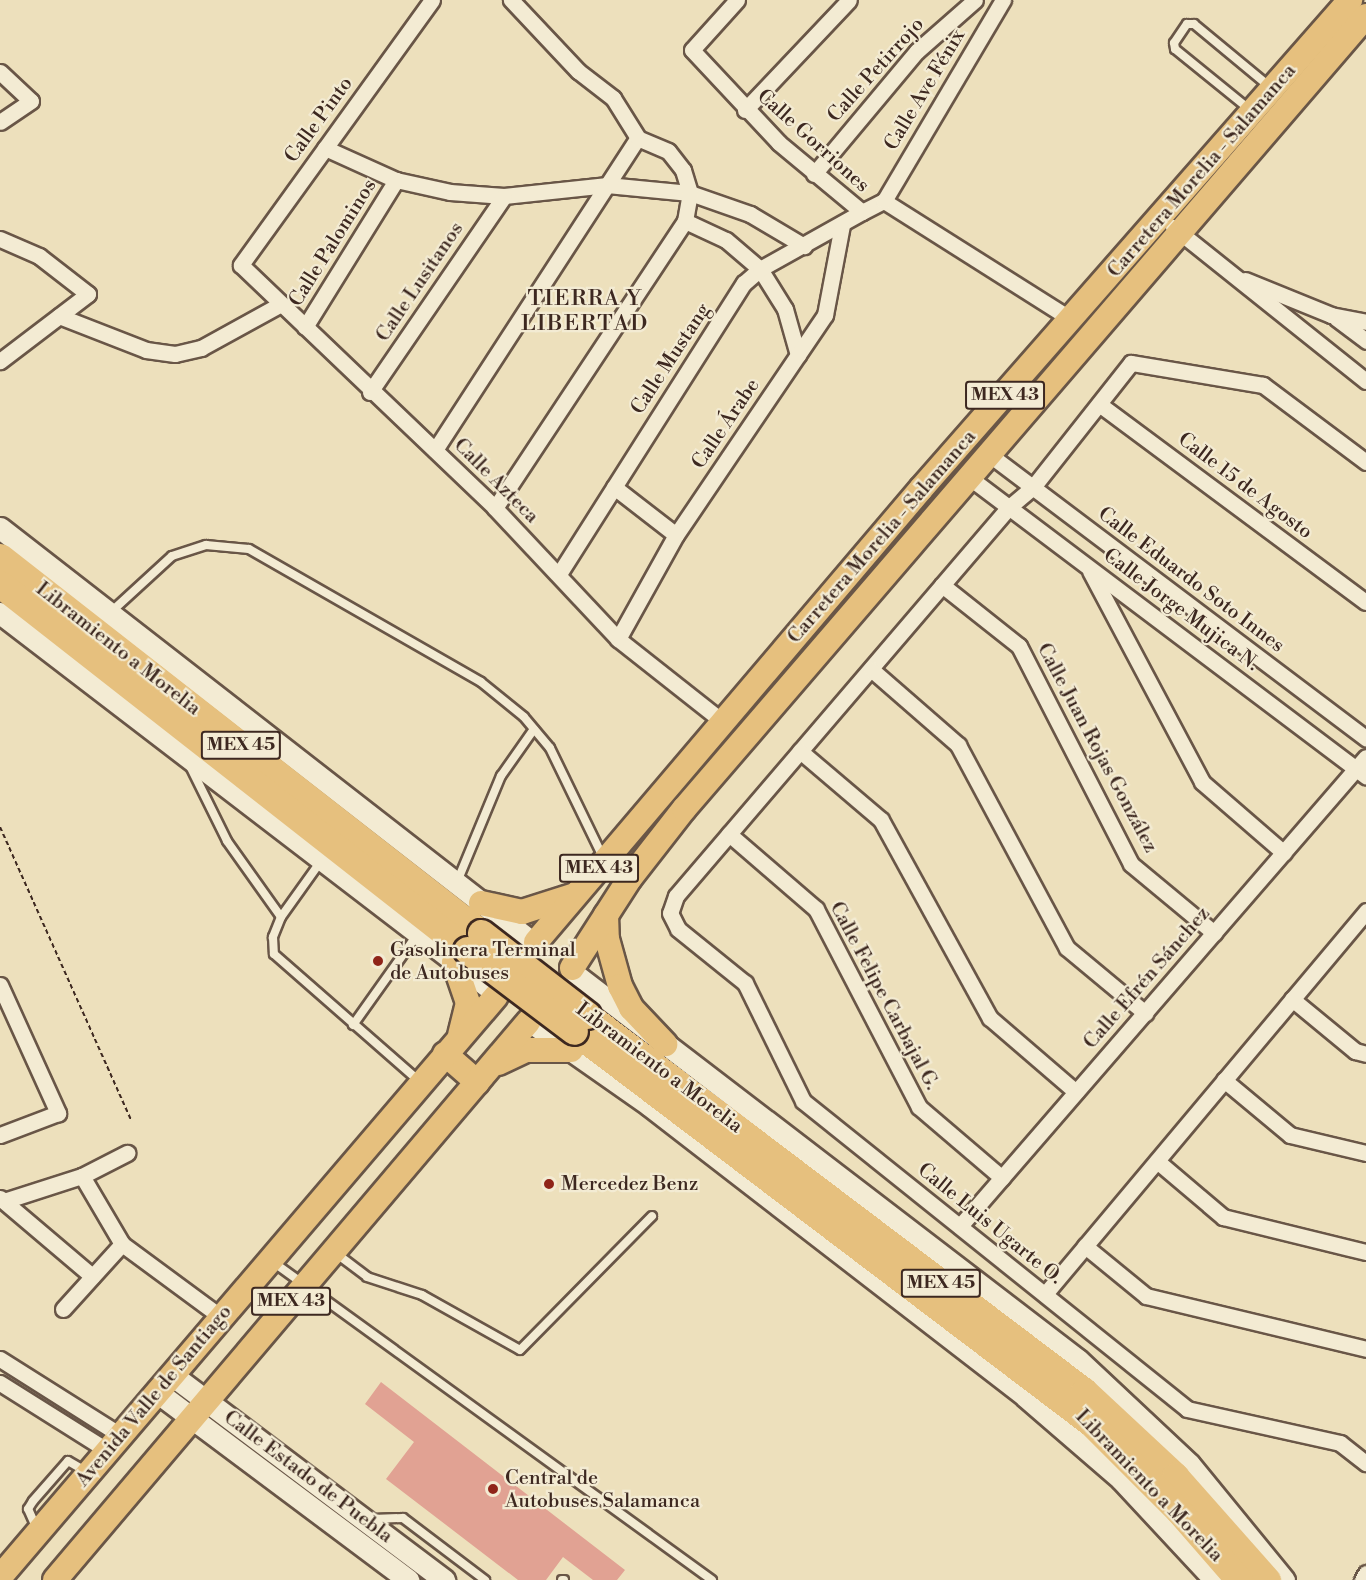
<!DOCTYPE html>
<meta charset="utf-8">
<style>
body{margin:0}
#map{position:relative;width:1366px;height:1580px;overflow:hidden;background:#ede0bc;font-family:"Libre Bodoni",serif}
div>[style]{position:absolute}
.building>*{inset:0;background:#e1a293}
.path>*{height:2px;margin-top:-1px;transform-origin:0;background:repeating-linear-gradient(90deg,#3d2820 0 4.5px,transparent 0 7.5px)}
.roads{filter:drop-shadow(2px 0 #695647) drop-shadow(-2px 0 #695647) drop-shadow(0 2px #695647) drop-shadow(0 -2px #695647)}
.lane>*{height:8px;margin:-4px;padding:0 4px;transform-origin:4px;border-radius:4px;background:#f3ebd3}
.street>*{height:15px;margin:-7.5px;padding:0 7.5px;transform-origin:7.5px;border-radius:7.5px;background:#f3ebd3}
.secondary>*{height:21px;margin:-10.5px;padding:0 10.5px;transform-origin:10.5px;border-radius:10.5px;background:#f3ebd3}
.primary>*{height:24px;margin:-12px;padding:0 12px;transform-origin:12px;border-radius:12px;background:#e6c07e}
.highway>*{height:27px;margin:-13.5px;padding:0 13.5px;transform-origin:13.5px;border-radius:13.5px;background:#e6c07e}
.bridges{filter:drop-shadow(2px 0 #3d2820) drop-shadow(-2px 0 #3d2820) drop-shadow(0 2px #3d2820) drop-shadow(0 -2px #3d2820)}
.highway-bridge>*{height:27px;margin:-13.5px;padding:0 13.5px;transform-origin:13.5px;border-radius:13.5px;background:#e6c07e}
.dots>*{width:16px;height:16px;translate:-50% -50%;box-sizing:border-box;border:3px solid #f3ebd3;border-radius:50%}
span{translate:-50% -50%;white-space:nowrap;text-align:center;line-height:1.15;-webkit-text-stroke:4.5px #f3ebd3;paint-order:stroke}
.shield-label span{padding:2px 4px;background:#f3ebd3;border:2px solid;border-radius:4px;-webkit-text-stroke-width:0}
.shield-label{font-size:18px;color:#3d2820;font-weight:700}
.street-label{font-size:20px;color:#3d2820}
.poi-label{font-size:20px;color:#3d2820}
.left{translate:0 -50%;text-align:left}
.quarter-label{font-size:22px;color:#3d2820;letter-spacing:1.5px}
</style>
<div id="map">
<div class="building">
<i style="clip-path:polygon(381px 1382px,625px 1570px,617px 1580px,593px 1580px,563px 1557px,546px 1580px,518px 1580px,386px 1479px,414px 1442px,365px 1404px)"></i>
</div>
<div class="path">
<i style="left:0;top:827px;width:321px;rotate:65.9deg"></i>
</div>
<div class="roads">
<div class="lane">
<i style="left:1249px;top:109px;width:95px;rotate:-141deg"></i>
<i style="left:1175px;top:49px;width:6px;rotate:-99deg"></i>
<i style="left:1174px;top:43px;width:23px;rotate:-56deg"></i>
<i style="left:1187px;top:24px;width:7px"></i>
<i style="left:1194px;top:24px;width:97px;rotate:39.6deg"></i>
<i style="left:112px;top:611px;width:81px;rotate:-42.5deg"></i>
<i style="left:172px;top:556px;width:36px;rotate:-18deg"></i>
<i style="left:206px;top:545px;width:43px;rotate:5.3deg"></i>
<i style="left:249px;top:549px;width:267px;rotate:29.8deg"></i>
<i style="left:481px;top:682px;width:55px;rotate:39.1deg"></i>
<i style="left:524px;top:717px;width:40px;rotate:50deg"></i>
<i style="left:550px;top:748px;width:121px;rotate:64.1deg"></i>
<i style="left:190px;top:766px;width:84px;rotate:63.7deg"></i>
<i style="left:227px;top:841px;width:93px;rotate:54.6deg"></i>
<i style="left:321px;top:861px;width:69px;rotate:125.5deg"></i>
<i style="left:281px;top:917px;width:22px;rotate:112deg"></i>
<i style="left:273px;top:937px;width:17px;rotate:87deg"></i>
<i style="left:274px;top:954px;width:193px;rotate:41.2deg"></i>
<i style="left:457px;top:882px;width:115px;rotate:-67.5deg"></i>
<i style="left:501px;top:776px;width:57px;rotate:-54.9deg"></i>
<i style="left:353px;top:1025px;width:110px;rotate:-54.6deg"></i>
<i style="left:337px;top:1254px;width:38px;rotate:37deg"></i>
<i style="left:367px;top:1277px;width:58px;rotate:18.1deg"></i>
<i style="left:422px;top:1295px;width:112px;rotate:29.3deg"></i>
<i style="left:520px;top:1350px;width:188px;rotate:-45.4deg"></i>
<i style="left:273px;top:1262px;width:542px;rotate:35.92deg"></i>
<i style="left:372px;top:1519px;width:31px;rotate:-2deg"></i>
<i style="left:403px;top:1518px;width:103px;rotate:37.1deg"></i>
<i style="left:37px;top:1529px;width:22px;rotate:-114deg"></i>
<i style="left:28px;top:1509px;width:9px;rotate:-58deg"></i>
<i style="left:33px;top:1501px;width:53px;rotate:-48.8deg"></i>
<i style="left:68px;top:1461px;width:20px;rotate:30deg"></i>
<i style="left:562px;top:1580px;width:2px"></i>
</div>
<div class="street">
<i style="left:432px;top:0;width:327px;rotate:125.8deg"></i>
<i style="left:241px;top:265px;width:352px;rotate:43.7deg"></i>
<i style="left:495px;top:508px;width:180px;rotate:46.8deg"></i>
<i style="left:618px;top:639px;width:134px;rotate:38.3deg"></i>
<i style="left:737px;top:0;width:67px;rotate:132deg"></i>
<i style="left:692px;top:50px;width:127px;rotate:46.9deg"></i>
<i style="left:779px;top:143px;width:108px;rotate:39.7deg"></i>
<i style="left:862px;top:212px;width:25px;rotate:-27deg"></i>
<i style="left:884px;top:201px;width:222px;rotate:32.3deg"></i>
<i style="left:0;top:72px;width:42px;rotate:43.1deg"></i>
<i style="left:31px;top:101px;width:37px;rotate:146deg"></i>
<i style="left:745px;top:110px;width:151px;rotate:-46.6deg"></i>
<i style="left:325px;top:148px;width:78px;rotate:24.3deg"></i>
<i style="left:396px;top:180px;width:55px;rotate:12.5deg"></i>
<i style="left:450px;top:192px;width:54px;rotate:4.2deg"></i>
<i style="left:504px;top:196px;width:104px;rotate:-6.1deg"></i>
<i style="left:607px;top:185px;width:83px;rotate:5.5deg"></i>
<i style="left:690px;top:193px;width:64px;rotate:19.3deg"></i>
<i style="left:750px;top:214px;width:63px;rotate:30.7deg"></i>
<i style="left:814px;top:174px;width:160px;rotate:-50.1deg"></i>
<i style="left:917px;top:51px;width:77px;rotate:-41.3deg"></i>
<i style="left:884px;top:201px;width:234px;rotate:-59.4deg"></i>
<i style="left:685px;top:221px;width:45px;rotate:24.9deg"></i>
<i style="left:726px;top:240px;width:45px;rotate:40.5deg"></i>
<i style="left:760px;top:269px;width:47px;rotate:58deg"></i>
<i style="left:785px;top:309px;width:48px;rotate:74.2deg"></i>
<i style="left:1173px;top:227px;width:247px;rotate:38.6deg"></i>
<i style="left:0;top:239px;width:43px;rotate:23.6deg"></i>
<i style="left:39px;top:256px;width:62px;rotate:37.8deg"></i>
<i style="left:88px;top:294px;width:111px;rotate:142.7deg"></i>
<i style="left:1245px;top:280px;width:93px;rotate:22.1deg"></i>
<i style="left:1331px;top:315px;width:36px;rotate:11deg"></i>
<i style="left:59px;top:316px;width:93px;rotate:21.3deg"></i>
<i style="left:146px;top:350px;width:29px;rotate:8deg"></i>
<i style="left:175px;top:354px;width:27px;rotate:-13deg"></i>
<i style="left:201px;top:348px;width:91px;rotate:-28.8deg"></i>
<i style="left:1336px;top:318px;width:38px;rotate:37deg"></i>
<i style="left:305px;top:327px;width:173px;rotate:-58.2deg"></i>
<i style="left:370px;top:392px;width:237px;rotate:-55.6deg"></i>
<i style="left:1099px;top:404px;width:332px;rotate:36.6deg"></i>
<i style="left:435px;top:450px;width:372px;rotate:-57deg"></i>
<i style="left:990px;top:455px;width:471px;rotate:37deg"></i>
<i style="left:1366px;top:462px;width:129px;rotate:-143.2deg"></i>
<i style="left:1263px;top:385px;width:134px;rotate:-170.5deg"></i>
<i style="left:1131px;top:363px;width:158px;rotate:128.3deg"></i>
<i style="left:1033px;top:487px;width:31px;rotate:140deg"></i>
<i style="left:1009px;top:507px;width:512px;rotate:130.56deg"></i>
<i style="left:676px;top:896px;width:18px;rotate:109deg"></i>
<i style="left:670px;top:913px;width:18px;rotate:63deg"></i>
<i style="left:678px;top:929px;width:86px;rotate:38.9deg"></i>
<i style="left:745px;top:983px;width:131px;rotate:63.8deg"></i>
<i style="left:803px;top:1101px;width:492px;rotate:38.7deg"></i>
<i style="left:1187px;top:1409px;width:157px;rotate:12.5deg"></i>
<i style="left:1340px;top:1443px;width:33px;rotate:38deg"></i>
<i style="left:970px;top:478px;width:496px;rotate:37deg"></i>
<i style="left:614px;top:487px;width:78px;rotate:37.7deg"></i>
<i style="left:495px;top:508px;width:344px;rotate:-56.5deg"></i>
<i style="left:685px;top:221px;width:28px;rotate:-80deg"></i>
<i style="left:690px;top:193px;width:24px;rotate:-107deg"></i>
<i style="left:683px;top:170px;width:24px;rotate:-128deg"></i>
<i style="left:668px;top:151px;width:33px;rotate:-157deg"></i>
<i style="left:638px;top:138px;width:47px;rotate:-122deg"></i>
<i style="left:613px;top:98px;width:44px;rotate:-142.4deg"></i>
<i style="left:578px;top:71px;width:98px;rotate:-133.3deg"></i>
<i style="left:1090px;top:571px;width:239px;rotate:62deg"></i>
<i style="left:1202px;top:782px;width:108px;rotate:40.9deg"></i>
<i style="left:559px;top:574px;width:345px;rotate:-57.6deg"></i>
<i style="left:744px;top:283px;width:21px;rotate:-41deg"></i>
<i style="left:760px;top:269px;width:117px;rotate:-29.2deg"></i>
<i style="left:942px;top:585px;width:98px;rotate:38.4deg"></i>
<i style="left:1019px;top:646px;width:245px;rotate:62.8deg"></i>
<i style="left:1131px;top:864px;width:108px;rotate:39.7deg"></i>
<i style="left:618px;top:639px;width:119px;rotate:-60.9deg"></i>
<i style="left:676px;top:535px;width:266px;rotate:-55.9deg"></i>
<i style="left:825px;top:315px;width:92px;rotate:-79.3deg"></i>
<i style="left:871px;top:669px;width:116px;rotate:41.1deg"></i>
<i style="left:958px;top:745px;width:230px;rotate:61.8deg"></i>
<i style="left:1067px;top:948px;width:102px;rotate:39.8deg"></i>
<i style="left:800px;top:751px;width:106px;rotate:40.4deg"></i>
<i style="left:881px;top:820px;width:226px;rotate:61.2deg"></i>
<i style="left:990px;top:1018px;width:113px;rotate:40.7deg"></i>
<i style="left:729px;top:834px;width:115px;rotate:40.8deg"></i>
<i style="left:816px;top:909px;width:223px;rotate:62.5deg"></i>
<i style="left:919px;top:1107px;width:109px;rotate:40.5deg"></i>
<i style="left:0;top:985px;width:141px;rotate:65.6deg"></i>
<i style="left:58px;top:1113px;width:62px;rotate:159.2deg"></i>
<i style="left:1292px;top:999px;width:82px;rotate:39.5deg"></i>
<i style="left:1355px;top:1051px;width:11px;rotate:15deg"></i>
<i style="left:1224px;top:1080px;width:86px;rotate:39.8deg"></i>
<i style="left:1290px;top:1135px;width:78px;rotate:13.3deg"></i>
<i style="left:1157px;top:1161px;width:87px;rotate:40.3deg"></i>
<i style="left:1223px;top:1217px;width:147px;rotate:13.8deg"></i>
<i style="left:82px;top:1176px;width:79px;rotate:59.5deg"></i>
<i style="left:122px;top:1244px;width:123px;rotate:36.4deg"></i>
<i style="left:0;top:1198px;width:121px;rotate:40.3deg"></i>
<i style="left:4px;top:1201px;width:82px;rotate:-17.8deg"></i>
<i style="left:82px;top:1176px;width:51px;rotate:-27.1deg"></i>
<i style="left:960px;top:1226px;width:620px;rotate:-49.12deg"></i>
<i style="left:1085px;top:1246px;width:79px;rotate:39.3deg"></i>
<i style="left:1146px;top:1296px;width:226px;rotate:13.5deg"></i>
<i style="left:1045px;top:1294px;width:500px;rotate:-50deg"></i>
<i style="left:63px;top:1309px;width:88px;rotate:-47.8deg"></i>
<i style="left:0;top:1359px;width:142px;rotate:32.3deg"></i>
<i style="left:0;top:1383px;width:128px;rotate:32.2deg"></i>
<i style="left:1362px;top:1580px;width:8px;rotate:-60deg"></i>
</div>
<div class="secondary">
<i style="left:0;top:528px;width:674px;rotate:37.89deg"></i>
<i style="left:0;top:613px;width:625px;rotate:37.46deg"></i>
<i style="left:573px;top:973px;width:636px;rotate:37.46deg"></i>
<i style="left:1078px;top:1360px;width:152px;rotate:43.1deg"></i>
<i style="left:1189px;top:1464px;width:150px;rotate:50.7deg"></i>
<i style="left:532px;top:1023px;width:143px;rotate:35deg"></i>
<i style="left:649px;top:1105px;width:475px;rotate:37.7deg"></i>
<i style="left:1025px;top:1396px;width:127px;rotate:40.8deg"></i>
<i style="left:1121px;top:1479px;width:138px;rotate:47.1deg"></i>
<i style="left:172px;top:1375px;width:341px;rotate:37deg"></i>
<i style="left:157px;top:1392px;width:314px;rotate:36.8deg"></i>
</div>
<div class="primary">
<i style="left:481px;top:903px;width:42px;rotate:12.4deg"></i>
<i style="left:522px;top:912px;width:56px;rotate:-17.8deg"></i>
<i style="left:606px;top:915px;width:24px;rotate:88deg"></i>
<i style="left:607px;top:939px;width:49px;rotate:74.5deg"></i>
<i style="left:620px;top:986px;width:25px;rotate:63deg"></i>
<i style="left:631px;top:1008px;width:50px;rotate:46.6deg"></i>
<i style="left:536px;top:942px;width:595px;rotate:-49.64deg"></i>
<i style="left:921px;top:489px;width:651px;rotate:-48.74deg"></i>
<i style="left:454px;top:962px;width:43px;rotate:71.1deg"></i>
<i style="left:468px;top:1003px;width:32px;rotate:104deg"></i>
<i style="left:572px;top:968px;width:107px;rotate:-57.2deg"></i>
<i style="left:630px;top:878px;width:88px;rotate:-52deg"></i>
<i style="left:684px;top:809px;width:1046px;rotate:-49.3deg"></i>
<i style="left:445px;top:1054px;width:43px;rotate:41.2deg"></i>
<i style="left:498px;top:1063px;width:31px;rotate:-25deg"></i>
<i style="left:526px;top:1050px;width:45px"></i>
<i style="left:0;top:1577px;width:764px;rotate:-49.51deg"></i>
<i style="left:55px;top:1580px;width:732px;rotate:-49.71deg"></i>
</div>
<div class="highway">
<i style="left:0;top:557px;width:611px;rotate:38.01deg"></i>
<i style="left:0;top:584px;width:593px;rotate:38.09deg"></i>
<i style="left:587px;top:1015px;width:623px;rotate:37.11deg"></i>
<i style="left:1084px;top:1391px;width:125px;rotate:43deg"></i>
<i style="left:1175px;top:1476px;width:139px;rotate:48.5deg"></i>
<i style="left:574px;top:1031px;width:649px;rotate:37.17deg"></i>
<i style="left:1091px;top:1423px;width:123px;rotate:45deg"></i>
<i style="left:1178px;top:1510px;width:93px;rotate:48.9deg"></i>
</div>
</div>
<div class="bridges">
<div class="highway-bridge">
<i style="left:481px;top:933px;width:134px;rotate:37.7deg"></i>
<i style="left:467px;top:950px;width:134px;rotate:37.1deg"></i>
</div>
</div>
<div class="dots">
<i style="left:378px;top:961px;background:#8f2418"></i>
<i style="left:549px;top:1184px;background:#8f2418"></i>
<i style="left:493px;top:1489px;background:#8f2418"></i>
</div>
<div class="shield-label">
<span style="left:1005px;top:395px">MEX 43</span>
<span style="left:241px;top:745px">MEX 45</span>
<span style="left:599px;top:868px">MEX 43</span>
<span style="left:941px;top:1283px">MEX 45</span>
<span style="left:291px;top:1301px">MEX 43</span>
</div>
<div class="street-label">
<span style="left:876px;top:70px;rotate:-48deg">Calle Petirrojo</span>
<span style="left:925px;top:90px;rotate:-59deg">Calle Ave Fénix</span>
<span style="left:319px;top:120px;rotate:-54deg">Calle Pinto</span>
<span style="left:813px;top:141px;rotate:42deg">Calle Gorriones</span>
<span style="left:1202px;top:171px;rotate:-49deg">Carretera Morelia - Salamanca</span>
<span style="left:333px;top:243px;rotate:-58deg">Calle Palominos</span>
<span style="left:420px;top:282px;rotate:-56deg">Calle Lusitanos</span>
<span style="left:671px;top:359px;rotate:-57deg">Calle Mustang</span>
<span style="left:726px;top:424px;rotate:-56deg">Calle Árabe</span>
<span style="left:496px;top:481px;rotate:45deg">Calle Azteca</span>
<span style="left:1245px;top:486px;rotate:37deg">Calle 15 de Agosto</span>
<span style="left:882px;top:537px;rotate:-49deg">Carretera Morelia - Salamanca</span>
<span style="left:1191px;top:580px;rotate:37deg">Calle Eduardo Soto Innes</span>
<span style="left:1181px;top:610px;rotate:37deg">Calle Jorge Mujica N.</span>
<span style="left:118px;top:649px;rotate:38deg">Libramiento a Morelia</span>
<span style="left:1097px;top:748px;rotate:62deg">Calle Juan Rojas González</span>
<span style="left:1147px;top:978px;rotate:-49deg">Calle Efrén Sánchez</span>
<span style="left:884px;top:996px;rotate:62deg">Calle Felipe Carbajal G.</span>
<span style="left:659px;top:1068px;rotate:37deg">Libramiento a Morelia</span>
<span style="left:990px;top:1224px;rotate:39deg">Calle Luis Ugarte O.</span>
<span style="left:154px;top:1396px;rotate:-50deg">Avenida Valle de Santiago</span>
<span style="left:308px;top:1477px;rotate:37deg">Calle Estado de Puebla</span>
<span style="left:1149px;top:1486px;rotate:46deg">Libramiento a Morelia</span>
</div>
<div class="poi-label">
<span class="left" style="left:390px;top:962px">Gasolinera Terminal<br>de Autobuses</span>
<span class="left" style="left:561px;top:1184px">Mercedez Benz</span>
<span class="left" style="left:505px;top:1490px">Central de<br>Autobuses Salamanca</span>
</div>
<div class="quarter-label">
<span style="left:585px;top:311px">TIERRA Y<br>LIBERTAD</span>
</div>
</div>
